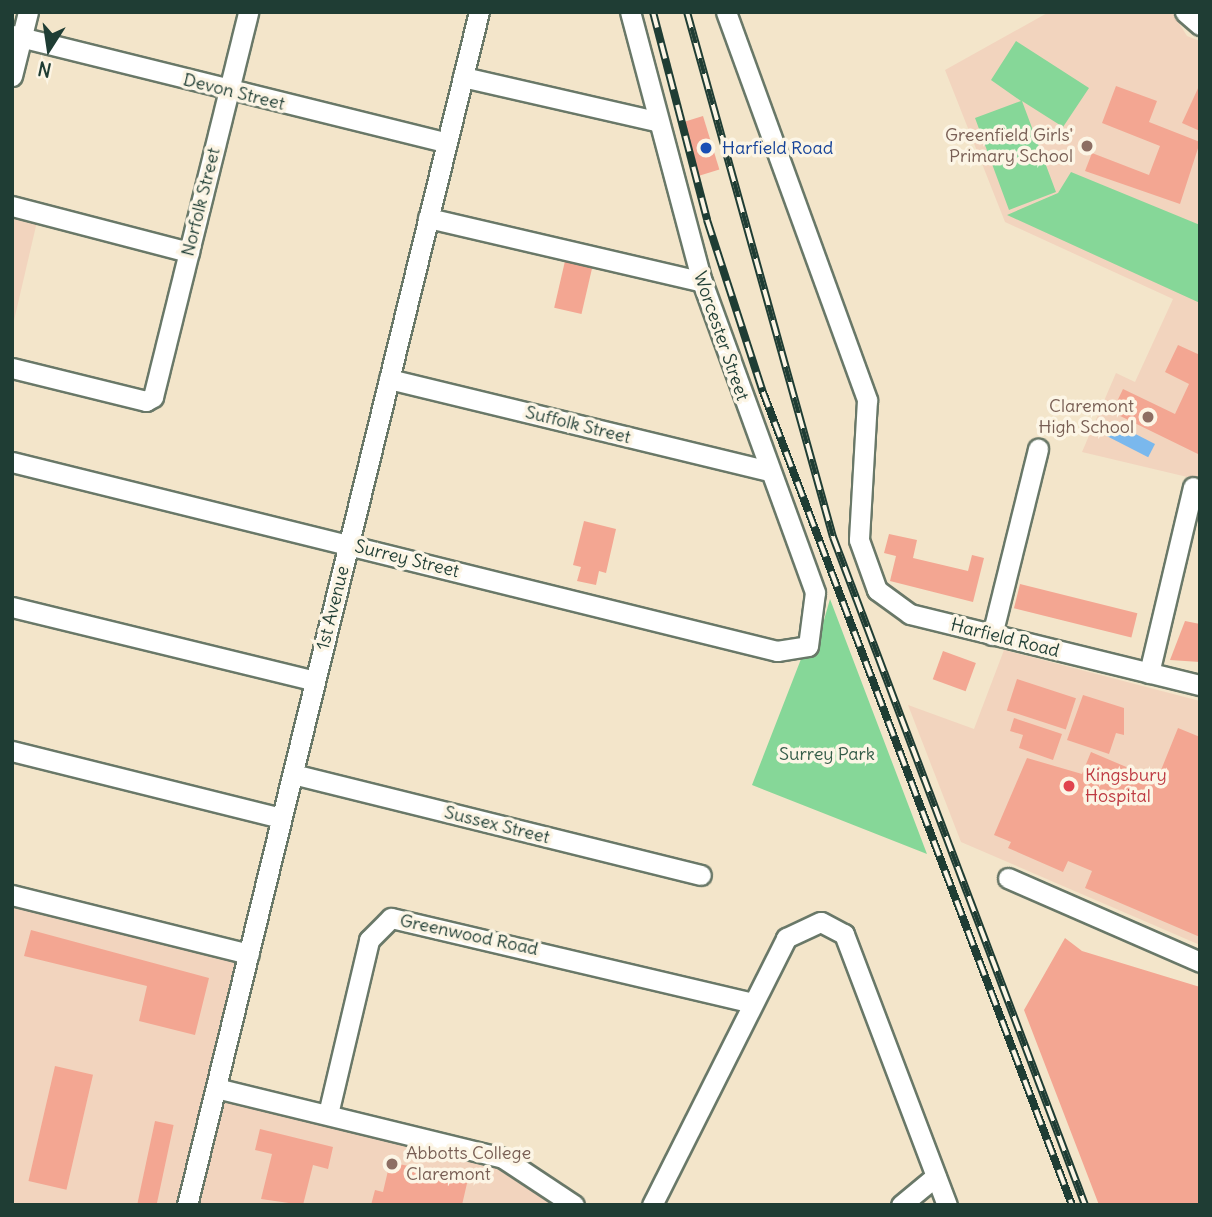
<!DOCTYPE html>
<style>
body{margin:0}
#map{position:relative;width:1212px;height:1217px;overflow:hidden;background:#f3e5ca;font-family:Delius,sans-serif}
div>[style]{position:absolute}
.built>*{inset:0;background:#f2d4be}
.green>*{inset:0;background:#86d798}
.water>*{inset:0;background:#7ab8ed;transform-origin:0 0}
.building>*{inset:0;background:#f3a692;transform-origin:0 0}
.roads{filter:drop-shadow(2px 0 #697868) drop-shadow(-2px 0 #697868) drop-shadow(0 2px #697868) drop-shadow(0 -2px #697868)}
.minor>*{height:19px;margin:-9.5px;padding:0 9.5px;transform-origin:9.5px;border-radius:9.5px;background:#fff}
.rail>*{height:8px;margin-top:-4px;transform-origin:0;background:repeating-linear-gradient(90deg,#fcf5e5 0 16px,#1f3d34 0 32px);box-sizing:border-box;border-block:2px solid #1f3d34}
.dots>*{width:19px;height:19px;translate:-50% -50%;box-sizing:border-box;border:4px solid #fcf5e5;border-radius:50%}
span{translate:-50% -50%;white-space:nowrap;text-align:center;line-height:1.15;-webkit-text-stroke:7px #fcf5e5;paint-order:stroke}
.street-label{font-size:18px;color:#1f3d34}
.education-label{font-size:18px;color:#785e54}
.right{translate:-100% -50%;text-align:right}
.left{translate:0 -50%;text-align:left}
.transit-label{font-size:18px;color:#164399}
.park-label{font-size:18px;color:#345c48}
.health-label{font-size:18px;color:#be3a42}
.frame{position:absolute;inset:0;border:14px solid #1f3d34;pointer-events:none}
.north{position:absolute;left:14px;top:14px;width:70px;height:70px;-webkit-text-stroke:5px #fcf5e5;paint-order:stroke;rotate:192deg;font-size:19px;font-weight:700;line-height:28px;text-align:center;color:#1f3d34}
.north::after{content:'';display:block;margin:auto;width:24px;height:32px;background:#1f3d34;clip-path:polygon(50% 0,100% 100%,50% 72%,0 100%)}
</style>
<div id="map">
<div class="built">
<i style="clip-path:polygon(1049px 12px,1172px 12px,1187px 36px,1200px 41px,1200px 480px,1082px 452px,1116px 373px,1135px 382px,1173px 299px,1005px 222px,945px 70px)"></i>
<i style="clip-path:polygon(12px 206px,39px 213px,12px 329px)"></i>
<i style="clip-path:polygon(1004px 650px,1200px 701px,1200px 945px,961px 842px,908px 705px,974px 729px)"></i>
<i style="clip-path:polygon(12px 895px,249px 954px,216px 1088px,503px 1158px,574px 1205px,12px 1205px)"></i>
</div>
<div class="green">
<i style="clip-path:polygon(1016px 41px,1089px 88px,1063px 127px,1022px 101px,1056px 192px,1009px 210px,975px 118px,1021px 101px,991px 80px)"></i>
<i style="clip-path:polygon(1071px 172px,1200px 225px,1200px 303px,1007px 215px,1058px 193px)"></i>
<i style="clip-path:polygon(830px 599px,927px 854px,752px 785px,801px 659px,818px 641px)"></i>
</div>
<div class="water">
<i style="left:1114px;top:423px;width:46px;height:15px;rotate:27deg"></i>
</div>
<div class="building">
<i style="clip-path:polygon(1200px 84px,1200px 131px,1182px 123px)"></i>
<i style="clip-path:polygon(1116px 86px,1157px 101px,1149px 122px,1200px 142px,1180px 204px,1085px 171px,1092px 153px,1149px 175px,1160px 146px,1102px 123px)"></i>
<i style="left:703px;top:116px;width:56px;height:22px;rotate:73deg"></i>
<i style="left:565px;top:261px;width:28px;height:48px;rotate:13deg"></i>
<i style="clip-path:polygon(1178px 345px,1200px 355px,1200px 455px,1112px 412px,1123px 389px,1175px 414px,1189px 384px,1165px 372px)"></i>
<i style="clip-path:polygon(584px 521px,616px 529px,606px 573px,599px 571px,596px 585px,577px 581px,581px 567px,573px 565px)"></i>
<i style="clip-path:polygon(889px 534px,917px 540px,913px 558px,968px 571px,972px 555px,984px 558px,973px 602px,890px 581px,896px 556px,884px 553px)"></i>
<i style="left:1020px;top:584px;width:121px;height:25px;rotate:14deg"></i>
<i style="clip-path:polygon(1185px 621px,1200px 624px,1200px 662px,1170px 660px)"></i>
<i style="left:943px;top:651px;width:35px;height:30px;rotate:20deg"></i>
<i style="left:1017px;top:679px;width:62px;height:33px;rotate:18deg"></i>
<i style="clip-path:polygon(1083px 695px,1124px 708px,1124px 735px,1116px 733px,1109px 754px,1067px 740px)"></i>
<i style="clip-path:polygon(1014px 718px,1062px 734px,1053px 760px,1019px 748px,1023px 735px,1010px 731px)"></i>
<i style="clip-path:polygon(1178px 728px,1200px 737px,1200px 937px,1085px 888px,1092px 871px,1068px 861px,1063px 872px,1008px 848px,1011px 842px,994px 835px,1027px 758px,1082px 774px,1091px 752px,1157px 780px)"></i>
<i style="clip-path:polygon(31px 930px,209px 978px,195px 1035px,139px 1021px,147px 986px,24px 956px)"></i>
<i style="clip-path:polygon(1065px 938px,1082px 951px,1200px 987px,1200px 1205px,1099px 1205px,1024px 1010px)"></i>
<i style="left:55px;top:1066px;width:39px;height:118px;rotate:13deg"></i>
<i style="left:155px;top:1121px;width:19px;height:87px;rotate:12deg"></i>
<i style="clip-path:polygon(260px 1129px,333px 1147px,328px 1169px,313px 1165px,303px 1205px,261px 1199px,272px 1154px,255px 1150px)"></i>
<i style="clip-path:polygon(390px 1162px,468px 1179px,462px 1205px,371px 1205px,375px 1190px,383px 1192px)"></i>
</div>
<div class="roads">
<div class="minor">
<i style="left:726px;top:12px;width:413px;rotate:70deg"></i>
<i style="left:867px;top:400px;width:140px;rotate:93.3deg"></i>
<i style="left:859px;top:540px;width:53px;rotate:70.2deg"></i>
<i style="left:877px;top:590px;width:41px;rotate:36deg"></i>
<i style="left:910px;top:614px;width:299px;rotate:13.8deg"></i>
<i style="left:1185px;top:12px;width:20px;rotate:41deg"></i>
<i style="left:12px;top:35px;width:448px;rotate:13.9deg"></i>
<i style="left:12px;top:76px;width:66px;rotate:-76deg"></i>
<i style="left:463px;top:77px;width:197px;rotate:12.9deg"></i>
<i style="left:12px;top:206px;width:183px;rotate:14.6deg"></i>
<i style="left:428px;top:218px;width:281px;rotate:13.1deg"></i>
<i style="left:12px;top:368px;width:138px;rotate:13.8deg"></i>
<i style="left:146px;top:401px;width:8px;rotate:-30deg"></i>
<i style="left:153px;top:397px;width:397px;rotate:-76.1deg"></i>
<i style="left:389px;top:379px;width:390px;rotate:13.6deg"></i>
<i style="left:12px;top:462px;width:788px;rotate:13.88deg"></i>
<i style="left:777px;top:651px;width:31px;rotate:-9deg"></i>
<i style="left:808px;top:646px;width:54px;rotate:-82.6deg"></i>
<i style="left:815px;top:592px;width:330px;rotate:-110deg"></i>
<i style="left:702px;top:282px;width:279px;rotate:-104.9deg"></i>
<i style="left:12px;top:607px;width:312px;rotate:13.7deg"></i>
<i style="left:992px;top:635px;width:192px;rotate:-76.1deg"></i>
<i style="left:1149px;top:673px;width:191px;rotate:-76.7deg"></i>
<i style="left:12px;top:751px;width:277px;rotate:14deg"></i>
<i style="left:293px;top:774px;width:420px;rotate:13.9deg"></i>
<i style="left:1008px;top:878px;width:210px;rotate:23.6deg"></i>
<i style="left:12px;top:895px;width:244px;rotate:14deg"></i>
<i style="left:216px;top:1088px;width:295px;rotate:13.7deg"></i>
<i style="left:503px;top:1158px;width:85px;rotate:33.5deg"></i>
<i style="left:328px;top:1114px;width:179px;rotate:-76.7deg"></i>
<i style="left:369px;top:940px;width:31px;rotate:-45deg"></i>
<i style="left:391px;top:918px;width:371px;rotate:13.2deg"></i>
<i style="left:187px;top:1205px;width:1228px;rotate:-76.25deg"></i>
<i style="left:652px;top:1205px;width:299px;rotate:-63.3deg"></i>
<i style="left:786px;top:938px;width:38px;rotate:-25deg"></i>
<i style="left:821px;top:922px;width:26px;rotate:28deg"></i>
<i style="left:844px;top:934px;width:290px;rotate:69.2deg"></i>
<i style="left:901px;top:1205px;width:45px;rotate:-39.6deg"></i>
</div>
</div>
<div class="rail">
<i style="left:653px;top:12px;width:215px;rotate:75.4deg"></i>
<i style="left:707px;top:220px;width:181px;rotate:72deg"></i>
<i style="left:763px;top:392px;width:870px;rotate:69.19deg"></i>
<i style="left:687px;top:12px;width:545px;rotate:74.46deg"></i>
<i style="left:833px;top:537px;width:714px;rotate:69.33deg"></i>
</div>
<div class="dots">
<i style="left:1087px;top:146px;background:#8d6e63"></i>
<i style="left:706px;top:148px;background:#1a4fb4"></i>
<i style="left:1148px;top:417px;background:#8d6e63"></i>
<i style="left:1069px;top:786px;background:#e0444e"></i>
<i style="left:392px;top:1164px;background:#8d6e63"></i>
</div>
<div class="street-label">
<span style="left:234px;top:92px;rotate:14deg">Devon Street</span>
<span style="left:201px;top:202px;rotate:-76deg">Norfolk Street</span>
<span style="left:721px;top:336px;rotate:71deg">Worcester Street</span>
<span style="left:578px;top:425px;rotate:14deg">Suffolk Street</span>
<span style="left:407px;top:559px;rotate:14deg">Surrey Street</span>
<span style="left:333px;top:608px;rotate:-76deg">1st Avenue</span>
<span style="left:1005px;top:638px;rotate:14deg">Harfield Road</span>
<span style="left:497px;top:825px;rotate:14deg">Sussex Street</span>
<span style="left:469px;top:935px;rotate:12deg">Greenwood Road</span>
</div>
<div class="education-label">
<span class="right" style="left:1073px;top:146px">Greenfield Girls'<br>Primary School</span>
<span class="right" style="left:1134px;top:417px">Claremont<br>High School</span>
<span class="left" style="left:406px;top:1164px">Abbotts College<br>Claremont</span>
</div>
<div class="transit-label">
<span class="left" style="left:722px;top:148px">Harfield Road</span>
</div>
<div class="park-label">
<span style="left:827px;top:754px">Surrey Park</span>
</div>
<div class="health-label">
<span class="left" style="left:1085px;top:786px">Kingsbury<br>Hospital</span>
</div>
<div class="frame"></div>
<div class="north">N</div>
</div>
